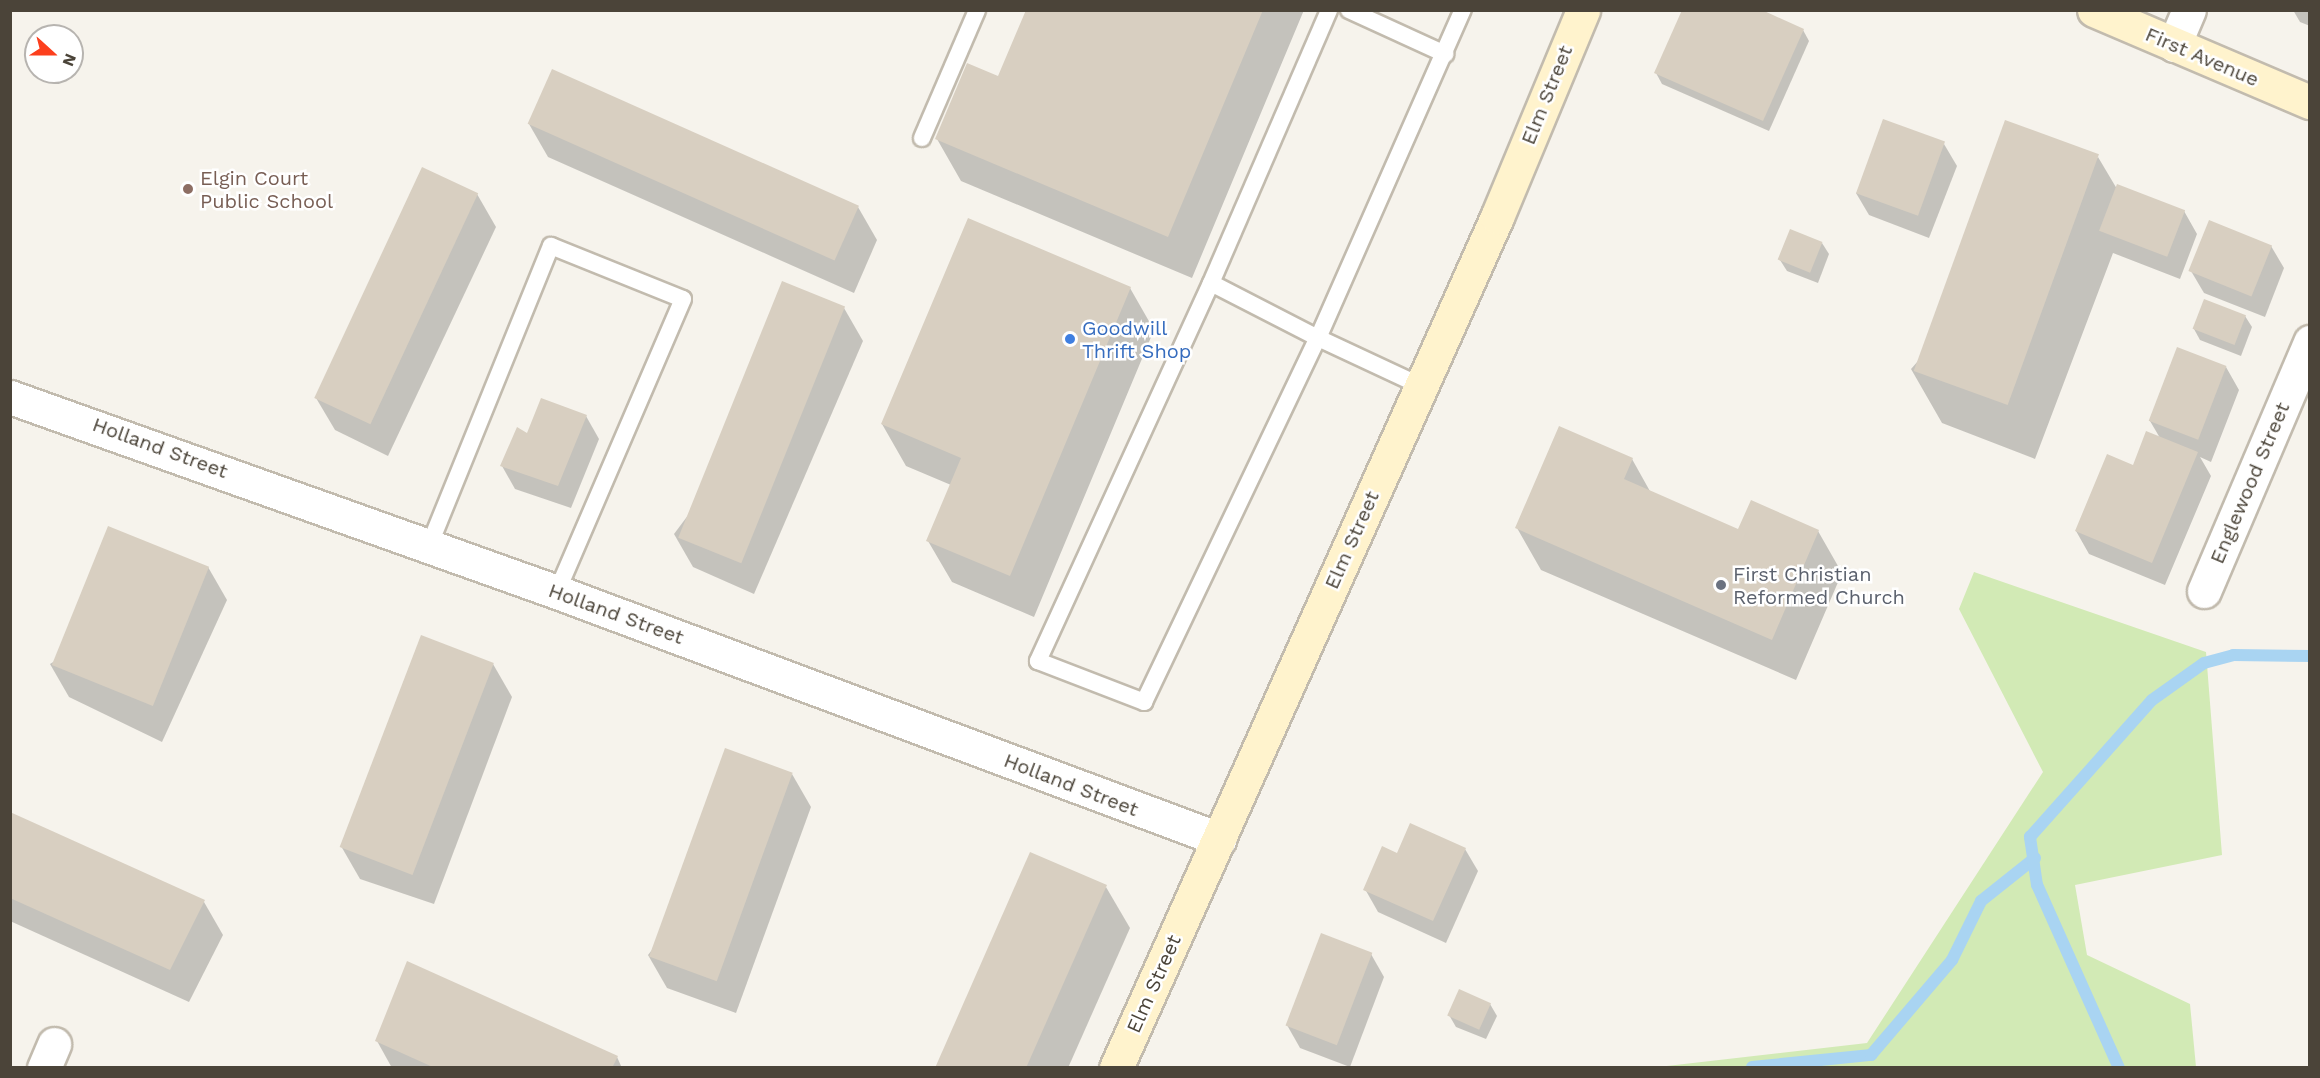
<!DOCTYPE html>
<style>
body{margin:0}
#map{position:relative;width:2320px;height:1078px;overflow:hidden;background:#f6f3ec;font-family:"Work Sans",sans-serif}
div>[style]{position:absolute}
.green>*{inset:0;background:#d2eab5}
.shadow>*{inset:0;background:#0003}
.stream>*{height:12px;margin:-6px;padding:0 6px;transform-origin:6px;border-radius:6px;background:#a9d4f2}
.building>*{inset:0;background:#d8cfc1;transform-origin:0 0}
.roads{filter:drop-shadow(2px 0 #c2bbae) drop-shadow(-2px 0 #c2bbae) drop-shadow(0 2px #c2bbae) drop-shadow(0 -2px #c2bbae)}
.service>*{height:16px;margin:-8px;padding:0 8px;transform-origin:8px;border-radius:8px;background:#fff}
.minor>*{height:33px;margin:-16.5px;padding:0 16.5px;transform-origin:16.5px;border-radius:16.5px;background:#fff}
.secondary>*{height:33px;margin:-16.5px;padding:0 16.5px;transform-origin:16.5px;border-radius:16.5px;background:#fff3cd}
.dots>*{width:16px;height:16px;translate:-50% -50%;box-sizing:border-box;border:3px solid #fff;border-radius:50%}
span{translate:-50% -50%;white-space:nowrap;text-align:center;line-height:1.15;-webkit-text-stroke:5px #fff;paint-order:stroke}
.street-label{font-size:20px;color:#4b4439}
.education-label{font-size:20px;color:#785e54}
.left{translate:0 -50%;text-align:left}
.shop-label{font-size:20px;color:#366cbe}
.worship-label{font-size:20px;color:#5b616d}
.frame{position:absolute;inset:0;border:12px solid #4b4439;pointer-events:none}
.north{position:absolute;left:24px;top:24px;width:60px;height:60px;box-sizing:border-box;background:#fff;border:2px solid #b7b4b0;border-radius:50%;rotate:111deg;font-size:16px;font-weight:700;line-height:24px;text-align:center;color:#4b4439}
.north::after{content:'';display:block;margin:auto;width:21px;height:27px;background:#fc3f1d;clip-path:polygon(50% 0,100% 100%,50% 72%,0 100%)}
</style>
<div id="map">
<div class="green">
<i style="clip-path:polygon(1974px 572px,2206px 652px,2222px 855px,2075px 885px,2087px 955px,2190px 1004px,2196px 1067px,1658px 1067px,1867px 1043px,2043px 772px,1959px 609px)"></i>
</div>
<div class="shadow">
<i style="clip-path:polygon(1028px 10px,1304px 10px,1192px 278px,961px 181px,937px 139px,999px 78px)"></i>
<i style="clip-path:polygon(2293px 10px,2310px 10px,2310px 26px,2300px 22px)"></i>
<i style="clip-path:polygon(1803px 30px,1809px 41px,1769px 131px,1662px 84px,1656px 73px)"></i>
<i style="clip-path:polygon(529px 124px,858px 207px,877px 240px,854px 293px,548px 157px)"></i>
<i style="clip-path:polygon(1944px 144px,1957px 166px,1929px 238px,1869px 215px,1856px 193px)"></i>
<i style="clip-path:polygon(2098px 157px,2117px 189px,2184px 211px,2197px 234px,2180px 279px,2113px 253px,2035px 459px,1942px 423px,1911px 369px)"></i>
<i style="clip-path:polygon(477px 194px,496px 227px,388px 456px,335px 430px,316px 398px)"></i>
<i style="clip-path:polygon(1822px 243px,1829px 254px,1818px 283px,1787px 271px,1780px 260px)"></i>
<i style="clip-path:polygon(2271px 246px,2284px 268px,2265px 317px,2204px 293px,2191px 271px)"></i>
<i style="clip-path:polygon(1130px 288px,1154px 330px,1034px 617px,952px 582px,928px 541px,951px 485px,906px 466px,882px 424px)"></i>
<i style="clip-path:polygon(844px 308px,863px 341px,754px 594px,693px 567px,674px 534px)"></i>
<i style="clip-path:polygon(2245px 316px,2252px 327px,2241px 356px,2200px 340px,2194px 329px)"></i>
<i style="clip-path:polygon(2226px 367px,2239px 390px,2211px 462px,2200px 457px,2211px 476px,2165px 585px,2089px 554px,2076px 531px,2160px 438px,2150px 421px)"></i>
<i style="clip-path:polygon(586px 416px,599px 439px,571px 508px,515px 489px,502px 466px,528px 435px)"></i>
<i style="clip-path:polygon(1632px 459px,1651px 493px,1739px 531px,1818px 531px,1842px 573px,1796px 680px,1541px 570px,1517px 528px)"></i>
<i style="clip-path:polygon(208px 567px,227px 600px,162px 742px,69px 697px,50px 664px)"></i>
<i style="clip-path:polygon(493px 664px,512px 697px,434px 904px,360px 879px,341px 846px)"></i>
<i style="clip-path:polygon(792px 774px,811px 807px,736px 1013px,667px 988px,648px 955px)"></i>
<i style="clip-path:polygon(10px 814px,204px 902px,223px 935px,189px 1002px,10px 921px)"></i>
<i style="clip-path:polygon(1465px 849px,1478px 871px,1446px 943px,1378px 912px,1365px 889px)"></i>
<i style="clip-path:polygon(1106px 887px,1130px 928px,1068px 1068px,936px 1068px)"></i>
<i style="clip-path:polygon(1371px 954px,1384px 977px,1350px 1067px,1300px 1048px,1287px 1025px)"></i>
<i style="clip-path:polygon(1490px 1004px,1497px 1016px,1486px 1039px,1456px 1027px,1449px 1015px)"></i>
<i style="clip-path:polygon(377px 1041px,617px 1057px,622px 1068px,392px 1068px)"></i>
</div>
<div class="stream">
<i style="left:1752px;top:1067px;width:120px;rotate:-5.8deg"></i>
<i style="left:1871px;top:1055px;width:125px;rotate:-49.5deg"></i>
<i style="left:1952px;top:960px;width:66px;rotate:-63.8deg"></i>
<i style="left:1981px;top:901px;width:69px;rotate:-38.5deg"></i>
<i style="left:2119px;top:1068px;width:201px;rotate:-114.1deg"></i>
<i style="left:2037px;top:885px;width:49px;rotate:-98.3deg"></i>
<i style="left:2030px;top:837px;width:183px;rotate:-48.3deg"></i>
<i style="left:2152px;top:700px;width:64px;rotate:-35.4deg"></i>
<i style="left:2204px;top:663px;width:30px;rotate:-15deg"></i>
<i style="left:2233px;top:655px;width:77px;rotate:0.7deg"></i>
</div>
<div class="building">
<i style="clip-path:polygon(1026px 10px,1263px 10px,1168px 237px,935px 139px,967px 63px,998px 76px)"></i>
<i style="clip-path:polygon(1682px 10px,1762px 10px,1804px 29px,1763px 121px,1654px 73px)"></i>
<i style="left:552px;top:69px;width:336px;height:60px;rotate:24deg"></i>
<i style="left:1883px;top:119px;width:66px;height:79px;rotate:20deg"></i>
<i style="left:2005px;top:120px;width:100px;height:267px;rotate:20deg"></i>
<i style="left:422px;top:167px;width:62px;height:255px;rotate:25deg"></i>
<i style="left:2117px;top:184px;width:73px;height:50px;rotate:21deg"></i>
<i style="clip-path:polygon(968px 218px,1131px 287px,1010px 576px,926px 541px,961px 458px,881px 424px)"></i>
<i style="left:2209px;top:220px;width:68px;height:55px;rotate:22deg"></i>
<i style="left:1790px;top:229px;width:35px;height:33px;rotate:22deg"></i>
<i style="left:782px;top:281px;width:68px;height:277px;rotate:22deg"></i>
<i style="left:2204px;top:299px;width:45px;height:32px;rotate:21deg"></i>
<i style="left:2177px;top:347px;width:53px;height:79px;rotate:21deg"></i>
<i style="clip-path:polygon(541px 398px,587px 415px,558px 486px,500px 466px,517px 427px,527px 433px)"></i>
<i style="clip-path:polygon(1559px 426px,1633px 458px,1624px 479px,1738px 529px,1751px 500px,1819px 530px,1772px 640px,1515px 528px)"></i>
<i style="clip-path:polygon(2146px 431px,2198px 452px,2152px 563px,2075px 531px,2107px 454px,2133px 465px)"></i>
<i style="left:108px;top:526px;width:109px;height:150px;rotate:22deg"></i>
<i style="left:421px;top:635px;width:78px;height:227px;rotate:21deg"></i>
<i style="left:725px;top:748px;width:72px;height:222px;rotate:20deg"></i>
<i style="clip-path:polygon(10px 812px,205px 900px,170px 970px,10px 898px)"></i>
<i style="clip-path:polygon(1410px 823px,1466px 848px,1433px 921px,1363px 890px,1382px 846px,1397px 853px)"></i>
<i style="clip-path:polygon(1030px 852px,1107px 885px,1026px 1068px,935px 1068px)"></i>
<i style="left:1321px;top:933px;width:55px;height:99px;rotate:21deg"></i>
<i style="clip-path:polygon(407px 961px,618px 1056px,612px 1068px,435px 1068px,375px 1041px)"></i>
<i style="left:1459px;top:989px;width:35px;height:29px;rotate:24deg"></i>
</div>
<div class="roads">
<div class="service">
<i style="left:1349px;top:10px;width:106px;rotate:24.6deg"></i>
<i style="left:922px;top:138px;width:139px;rotate:-66.7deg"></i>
<i style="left:1211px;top:283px;width:416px;rotate:114.6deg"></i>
<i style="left:1038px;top:661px;width:114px;rotate:21.1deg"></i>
<i style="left:1144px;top:702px;width:403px;rotate:-64.5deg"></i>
<i style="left:1318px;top:338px;width:120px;rotate:-152.8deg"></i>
<i style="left:1211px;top:283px;width:297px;rotate:-66.6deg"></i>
<i style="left:1421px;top:386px;width:114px;rotate:-155deg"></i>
<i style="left:1318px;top:338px;width:359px;rotate:-66.2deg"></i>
<i style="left:429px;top:546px;width:324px;rotate:-67.9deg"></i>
<i style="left:551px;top:246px;width:142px;rotate:21.9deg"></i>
<i style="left:683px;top:299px;width:319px;rotate:113.3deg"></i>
</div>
<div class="minor">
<i style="left:2174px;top:45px;width:38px;rotate:-67deg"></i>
<i style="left:10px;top:397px;width:581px;rotate:19.62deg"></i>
<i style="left:557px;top:592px;width:707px;rotate:20.46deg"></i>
<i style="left:2204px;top:591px;width:271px;rotate:-66.9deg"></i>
<i style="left:44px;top:1068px;width:26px;rotate:-67deg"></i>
</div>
<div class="secondary">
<i style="left:2094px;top:10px;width:235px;rotate:23.1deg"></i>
<i style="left:1116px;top:1068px;width:932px;rotate:-65.88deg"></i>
<i style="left:1497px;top:217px;width:224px;rotate:-67.4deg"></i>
</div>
</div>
<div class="dots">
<i style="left:188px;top:189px;background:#8d6e63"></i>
<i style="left:1070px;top:339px;background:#3f7fe0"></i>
<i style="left:1721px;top:585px;background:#6b7280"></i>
</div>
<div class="street-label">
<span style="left:2202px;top:57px;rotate:23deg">First Avenue</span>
<span style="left:1547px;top:95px;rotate:-68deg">Elm Street</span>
<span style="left:160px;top:448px;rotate:20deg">Holland Street</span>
<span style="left:2250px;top:483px;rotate:-67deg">Englewood Street</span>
<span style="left:1352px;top:540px;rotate:-66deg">Elm Street</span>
<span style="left:616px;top:614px;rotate:20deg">Holland Street</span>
<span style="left:1071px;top:785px;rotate:21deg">Holland Street</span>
<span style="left:1154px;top:984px;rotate:-66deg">Elm Street</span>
</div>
<div class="education-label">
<span class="left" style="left:200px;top:190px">Elgin Court<br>Public School</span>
</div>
<div class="shop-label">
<span class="left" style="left:1082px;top:340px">Goodwill<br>Thrift Shop</span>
</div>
<div class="worship-label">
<span class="left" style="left:1733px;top:586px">First Christian<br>Reformed Church</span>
</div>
<div class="frame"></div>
<div class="north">N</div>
</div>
